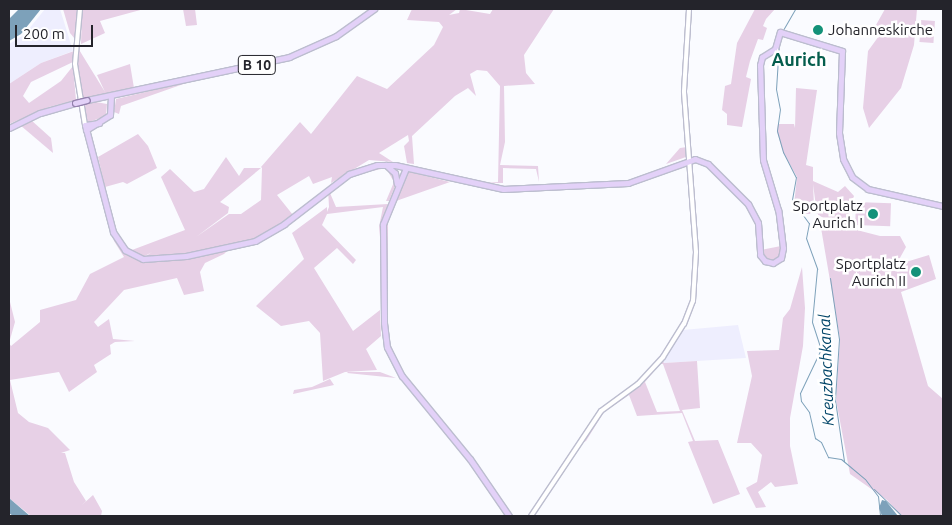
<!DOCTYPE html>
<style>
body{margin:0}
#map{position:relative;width:952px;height:525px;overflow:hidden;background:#fafbff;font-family:Ubuntu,sans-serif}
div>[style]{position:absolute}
.built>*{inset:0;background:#eeeefe}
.green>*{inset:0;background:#e7d0e6;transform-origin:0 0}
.water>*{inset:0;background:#7da1ba}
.stream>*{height:1px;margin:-0.5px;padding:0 0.5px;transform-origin:0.5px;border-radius:0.5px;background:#7da1ba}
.roads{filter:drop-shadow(1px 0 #bcbdcf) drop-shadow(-1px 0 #bcbdcf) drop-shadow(0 1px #bcbdcf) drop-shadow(0 -1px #bcbdcf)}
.minor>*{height:4px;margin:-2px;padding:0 2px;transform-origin:2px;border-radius:2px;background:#fff}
.major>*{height:5px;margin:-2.5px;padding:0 2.5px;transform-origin:2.5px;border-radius:2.5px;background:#e3d1f8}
.bridges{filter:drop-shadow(1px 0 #9481ad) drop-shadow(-1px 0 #9481ad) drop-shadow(0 1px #9481ad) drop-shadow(0 -1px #9481ad)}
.major-bridge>*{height:5px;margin:-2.5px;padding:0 2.5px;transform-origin:2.5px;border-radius:2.5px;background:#e3d1f8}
.dots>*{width:14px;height:14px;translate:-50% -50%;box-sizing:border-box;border:2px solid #fff;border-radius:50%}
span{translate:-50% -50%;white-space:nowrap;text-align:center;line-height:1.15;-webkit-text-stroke:5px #fff;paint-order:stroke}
.shield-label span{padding:1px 4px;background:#fff;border:1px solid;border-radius:4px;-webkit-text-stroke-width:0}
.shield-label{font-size:14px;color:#24242b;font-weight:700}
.poi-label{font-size:15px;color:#24242b}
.left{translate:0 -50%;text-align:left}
.right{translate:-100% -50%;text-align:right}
.water-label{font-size:16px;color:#024568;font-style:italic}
.quarter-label{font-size:18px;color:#055e4d;font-weight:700}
.frame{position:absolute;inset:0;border:10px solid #24242b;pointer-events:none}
.scale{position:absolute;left:15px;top:25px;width:78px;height:22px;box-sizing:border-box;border:2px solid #24242b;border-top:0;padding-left:6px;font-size:15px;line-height:18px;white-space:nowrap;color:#24242b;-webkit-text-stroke:4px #fff;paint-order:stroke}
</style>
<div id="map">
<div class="built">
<i style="clip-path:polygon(45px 9px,60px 9px,73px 51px,41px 63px,9px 84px,9px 44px,24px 35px)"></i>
<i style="clip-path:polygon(738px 325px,746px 358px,664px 363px,662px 359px,683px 330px)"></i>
</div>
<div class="green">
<i style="clip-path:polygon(63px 9px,77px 9px,75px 39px,70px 33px)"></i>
<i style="clip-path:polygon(82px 9px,144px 9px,100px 21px,105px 33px,81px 44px)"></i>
<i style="clip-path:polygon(183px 9px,195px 9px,197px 25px,186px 26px)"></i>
<i style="clip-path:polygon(412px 9px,457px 9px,449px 15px,459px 13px,460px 9px,490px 14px,493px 9px,554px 9px,524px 55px,526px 73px,535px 84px,504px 86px,505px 142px,500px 165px,538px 166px,539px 182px,536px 169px,503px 168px,503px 183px,486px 183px,498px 182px,500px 86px,487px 71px,477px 70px,470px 74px,476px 96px,468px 88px,455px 96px,412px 136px,414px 164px,407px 163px,404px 146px,409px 141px,408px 135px,379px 153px,393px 162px,369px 160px,331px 183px,332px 177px,313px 184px,309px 176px,277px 195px,293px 215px,254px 240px,234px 244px,224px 254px,205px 263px,200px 272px,204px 291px,184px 295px,177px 278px,124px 290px,94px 322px,98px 327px,109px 319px,113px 339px,135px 341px,115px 342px,110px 345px,111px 354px,94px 365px,97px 372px,69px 392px,59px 372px,10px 380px,18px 413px,29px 422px,48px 428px,70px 450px,61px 453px,65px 453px,74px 482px,86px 501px,82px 505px,93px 495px,102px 511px,101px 516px,31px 516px,9px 498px,9px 343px,11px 346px,40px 322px,40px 310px,76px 300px,90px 274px,124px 257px,114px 241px,109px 223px,120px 247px,140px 260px,152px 252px,143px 257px,130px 252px,132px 250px,185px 230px,161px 177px,170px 169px,194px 192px,204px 189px,226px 157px,239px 176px,244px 168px,261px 168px,220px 202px,229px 207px,228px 213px,196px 237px,229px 214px,241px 214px,261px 200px,262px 168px,261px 167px,300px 122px,311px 134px,357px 76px,387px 89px,434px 45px,443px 27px,439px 22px,407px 20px)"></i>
<i style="clip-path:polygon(755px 9px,775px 9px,766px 19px,763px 26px,767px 28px,763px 40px,758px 39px,750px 61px,746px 77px,751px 79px,742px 127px,727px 125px,727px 114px,722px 110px,725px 86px,731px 84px,737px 43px)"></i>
<i style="clip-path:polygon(885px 9px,917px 9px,914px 45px,901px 88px,869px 128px,863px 108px,868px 51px,884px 29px,876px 25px)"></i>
<i style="left:921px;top:20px;width:14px;height:22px;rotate:4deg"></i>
<i style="clip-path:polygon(78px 48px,105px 92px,97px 75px,130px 64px,134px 88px,80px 99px,76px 63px)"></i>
<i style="clip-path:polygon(74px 51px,73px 62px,31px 82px,23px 96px,29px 103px,61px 81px,73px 66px,76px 100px,49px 107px,9px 124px,9px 84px,41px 63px)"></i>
<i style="clip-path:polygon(192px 81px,121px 106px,119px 114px,114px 112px,116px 99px)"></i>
<i style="clip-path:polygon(796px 88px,817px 90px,806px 165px,813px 167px,813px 181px,838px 192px,845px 186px,854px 196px,846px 221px,849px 228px,880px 236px,900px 236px,906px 247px,896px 265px,929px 255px,936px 279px,901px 292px,928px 386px,943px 399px,943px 516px,901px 516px,887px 500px,850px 474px,836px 400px,840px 339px,820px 222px,825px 219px,817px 214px,813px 184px,814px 206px,810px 214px,803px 214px,794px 205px,797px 177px,783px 152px,777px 131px,778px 124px,794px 124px,795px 128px)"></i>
<i style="clip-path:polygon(90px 101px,107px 104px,106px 116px,89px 122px,86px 119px,82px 103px)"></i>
<i style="clip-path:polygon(31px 120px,51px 138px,53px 153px,20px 125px)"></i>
<i style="clip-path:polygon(138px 134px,148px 146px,157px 168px,127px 184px,123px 182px,105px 187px,98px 157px)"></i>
<i style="clip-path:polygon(687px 147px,686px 157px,666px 164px,680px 148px)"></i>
<i style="clip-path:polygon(384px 166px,394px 173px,396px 184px,389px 201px,386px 201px,394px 182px,386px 168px,354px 175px,330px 193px,336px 207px,388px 204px,383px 218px,381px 247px,379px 227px,383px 207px,327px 214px,322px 225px,356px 260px,353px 264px,337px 248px,314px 268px,353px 331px,380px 310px,381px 336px,366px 349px,377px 370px,345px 372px,323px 381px,320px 333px,309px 321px,281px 326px,256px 306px,304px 259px,292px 233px,327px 207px,327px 212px,329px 207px,328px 189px,345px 178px,365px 169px)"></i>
<i style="clip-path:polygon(406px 171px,450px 182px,396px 201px,388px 219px,388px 325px,390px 343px,402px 372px,390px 352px,386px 333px,384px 233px,389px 206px)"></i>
<i style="left:856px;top:202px;width:35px;height:23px;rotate:2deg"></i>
<i style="clip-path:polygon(781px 246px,780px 256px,773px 261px,764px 258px,761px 250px)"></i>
<i style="clip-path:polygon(802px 267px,805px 308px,803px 346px,790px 418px,790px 446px,798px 484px,775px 487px,771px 482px,758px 492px,766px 507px,756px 508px,746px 488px,757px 482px,762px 455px,751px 443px,737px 443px,752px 376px,747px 351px,779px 350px,783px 318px,790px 309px)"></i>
<i style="clip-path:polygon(9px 298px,15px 322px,9px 343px)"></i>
<i style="clip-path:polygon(evenodd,662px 359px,664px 363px,697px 361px,700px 408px,682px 410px,695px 441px,718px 440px,740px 494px,713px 504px,688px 442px,693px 441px,682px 413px,637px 416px,629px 395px,604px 412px,586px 441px,582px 443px,598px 415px,631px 390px,662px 359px,660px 364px,663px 364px,680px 411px,657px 412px,645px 382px,660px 364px)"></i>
<i style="clip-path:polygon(380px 372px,396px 378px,347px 373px,348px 372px)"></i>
<i style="clip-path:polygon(330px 379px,334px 385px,293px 394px,294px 390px,312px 387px)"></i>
</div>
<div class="water">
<i style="clip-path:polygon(19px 9px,41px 9px,21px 34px,9px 41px,9px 19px)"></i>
<i style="clip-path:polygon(9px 498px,30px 516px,13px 516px,9px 513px)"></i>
<i style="clip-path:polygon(882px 500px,886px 501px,898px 516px,882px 516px,879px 508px)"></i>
</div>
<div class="stream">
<i style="left:783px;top:30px;width:24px;rotate:-60deg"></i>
<i style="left:779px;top:43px;width:46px;rotate:93.7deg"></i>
<i style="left:776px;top:89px;width:20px;rotate:79deg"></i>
<i style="left:780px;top:109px;width:22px;rotate:98deg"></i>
<i style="left:777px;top:131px;width:22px;rotate:74deg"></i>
<i style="left:783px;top:152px;width:28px;rotate:63deg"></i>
<i style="left:796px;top:177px;width:23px;rotate:100deg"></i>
<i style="left:792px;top:200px;width:29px;rotate:54deg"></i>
<i style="left:809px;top:223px;width:15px;rotate:101deg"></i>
<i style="left:806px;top:238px;width:33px;rotate:70deg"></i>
<i style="left:817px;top:269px;width:53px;rotate:95.4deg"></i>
<i style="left:812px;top:322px;width:28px;rotate:72deg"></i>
<i style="left:821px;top:349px;width:49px;rotate:115.5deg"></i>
<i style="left:800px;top:393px;width:8px;rotate:83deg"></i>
<i style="left:801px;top:401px;width:14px;rotate:54deg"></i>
<i style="left:809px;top:412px;width:27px;rotate:77deg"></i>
<i style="left:815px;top:438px;width:7px;rotate:34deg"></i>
<i style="left:821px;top:442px;width:17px;rotate:65deg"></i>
<i style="left:828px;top:457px;width:13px;rotate:9deg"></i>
<i style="left:841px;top:459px;width:31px;rotate:40deg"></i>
<i style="left:865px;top:479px;width:21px;rotate:53deg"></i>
<i style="left:878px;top:496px;width:20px;rotate:84deg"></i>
<i style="left:830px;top:278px;width:62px;rotate:81.6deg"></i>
<i style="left:839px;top:339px;width:61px;rotate:93.8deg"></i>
<i style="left:835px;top:400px;width:62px;rotate:81.6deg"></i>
<i style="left:874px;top:489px;width:39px;rotate:44deg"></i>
</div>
<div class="roads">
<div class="minor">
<i style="left:80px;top:9px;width:55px;rotate:95.2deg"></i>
<i style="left:75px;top:64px;width:62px;rotate:80.7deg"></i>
<i style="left:531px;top:516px;width:126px;rotate:-56.3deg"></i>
<i style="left:601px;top:411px;width:46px;rotate:-36.1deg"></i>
<i style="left:638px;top:384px;width:37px;rotate:-47deg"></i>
<i style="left:663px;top:357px;width:39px;rotate:-58deg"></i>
<i style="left:684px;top:324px;width:25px;rotate:-69deg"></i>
<i style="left:693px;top:301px;width:49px;rotate:-86.5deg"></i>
<i style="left:696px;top:252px;width:161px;rotate:-94.3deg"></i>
<i style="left:684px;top:91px;width:82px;rotate:-86.5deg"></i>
</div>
<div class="major">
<i style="left:87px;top:100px;width:207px;rotate:-12deg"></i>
<i style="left:289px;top:57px;width:51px;rotate:-24.1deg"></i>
<i style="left:336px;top:36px;width:47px;rotate:-35.4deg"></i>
<i style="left:99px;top:123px;width:14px;rotate:172deg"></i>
<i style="left:85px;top:125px;width:111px;rotate:75.3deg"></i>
<i style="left:113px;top:232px;width:22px;rotate:56deg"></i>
<i style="left:125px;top:250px;width:20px;rotate:27deg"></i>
<i style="left:143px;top:259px;width:43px;rotate:-4deg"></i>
<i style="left:186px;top:256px;width:71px;rotate:-12.3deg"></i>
<i style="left:255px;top:241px;width:34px;rotate:-30deg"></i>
<i style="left:284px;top:224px;width:82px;rotate:-37.6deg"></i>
<i style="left:349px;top:174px;width:29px;rotate:-18deg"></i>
<i style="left:377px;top:165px;width:18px"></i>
<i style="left:395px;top:165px;width:111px;rotate:12.5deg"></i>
<i style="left:503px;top:189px;width:125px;rotate:-2.7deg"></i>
<i style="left:628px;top:183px;width:71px;rotate:-19.7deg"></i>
<i style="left:695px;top:159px;width:14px;rotate:21deg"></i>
<i style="left:708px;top:164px;width:57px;rotate:45deg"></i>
<i style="left:748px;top:204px;width:21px;rotate:62deg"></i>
<i style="left:758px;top:223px;width:32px;rotate:86deg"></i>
<i style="left:760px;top:255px;width:8px;rotate:50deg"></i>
<i style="left:765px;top:261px;width:8px;rotate:14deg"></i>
<i style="left:773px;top:263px;width:9px;rotate:-32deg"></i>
<i style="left:781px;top:258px;width:10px;rotate:-79deg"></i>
<i style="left:783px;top:248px;width:38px;rotate:-97deg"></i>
<i style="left:778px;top:210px;width:52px;rotate:-106.7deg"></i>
<i style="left:763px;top:160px;width:95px;rotate:-91.8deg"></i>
<i style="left:760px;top:65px;width:8px;rotate:-76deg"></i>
<i style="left:762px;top:57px;width:15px;rotate:-32deg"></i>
<i style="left:775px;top:49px;width:18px;rotate:-74deg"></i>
<i style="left:780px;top:32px;width:65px;rotate:17deg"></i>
<i style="left:842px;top:51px;width:82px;rotate:92.1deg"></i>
<i style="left:839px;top:133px;width:26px;rotate:81deg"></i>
<i style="left:843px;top:159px;width:20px;rotate:63deg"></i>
<i style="left:852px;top:177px;width:20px;rotate:37deg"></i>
<i style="left:868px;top:189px;width:77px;rotate:12.8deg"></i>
<i style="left:9px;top:128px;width:34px;rotate:-26deg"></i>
<i style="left:40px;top:113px;width:36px;rotate:-16deg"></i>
<i style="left:86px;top:130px;width:28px;rotate:-32deg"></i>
<i style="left:110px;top:115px;width:19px;rotate:-87deg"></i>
<i style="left:386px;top:165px;width:12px;rotate:42deg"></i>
<i style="left:395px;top:173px;width:11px;rotate:80deg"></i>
<i style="left:406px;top:168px;width:61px;rotate:112.3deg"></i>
<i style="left:383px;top:224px;width:99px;rotate:89.4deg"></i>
<i style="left:384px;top:323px;width:24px;rotate:83deg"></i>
<i style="left:387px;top:347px;width:33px;rotate:63deg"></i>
<i style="left:402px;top:376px;width:107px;rotate:50.7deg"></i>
<i style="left:470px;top:459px;width:69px;rotate:55.6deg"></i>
</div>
</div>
<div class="bridges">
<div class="major-bridge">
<i style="left:75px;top:103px;width:12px;rotate:-14deg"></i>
</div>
</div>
<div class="dots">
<i style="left:818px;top:30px;background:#149279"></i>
<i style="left:873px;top:214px;background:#149279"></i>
<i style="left:916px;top:272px;background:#149279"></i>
</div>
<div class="shield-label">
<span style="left:257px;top:65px">B 10</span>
</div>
<div class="poi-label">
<span class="left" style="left:828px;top:30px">Johanneskirche</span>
<span class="right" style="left:863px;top:214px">Sportplatz<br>Aurich I</span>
<span class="right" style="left:906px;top:272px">Sportplatz<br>Aurich II</span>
</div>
<div class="water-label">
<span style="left:826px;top:370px;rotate:-92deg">Kreuzbachkanal</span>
</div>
<div class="quarter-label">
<span style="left:799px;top:59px">Aurich</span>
</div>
<div class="frame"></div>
<div class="scale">200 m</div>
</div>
